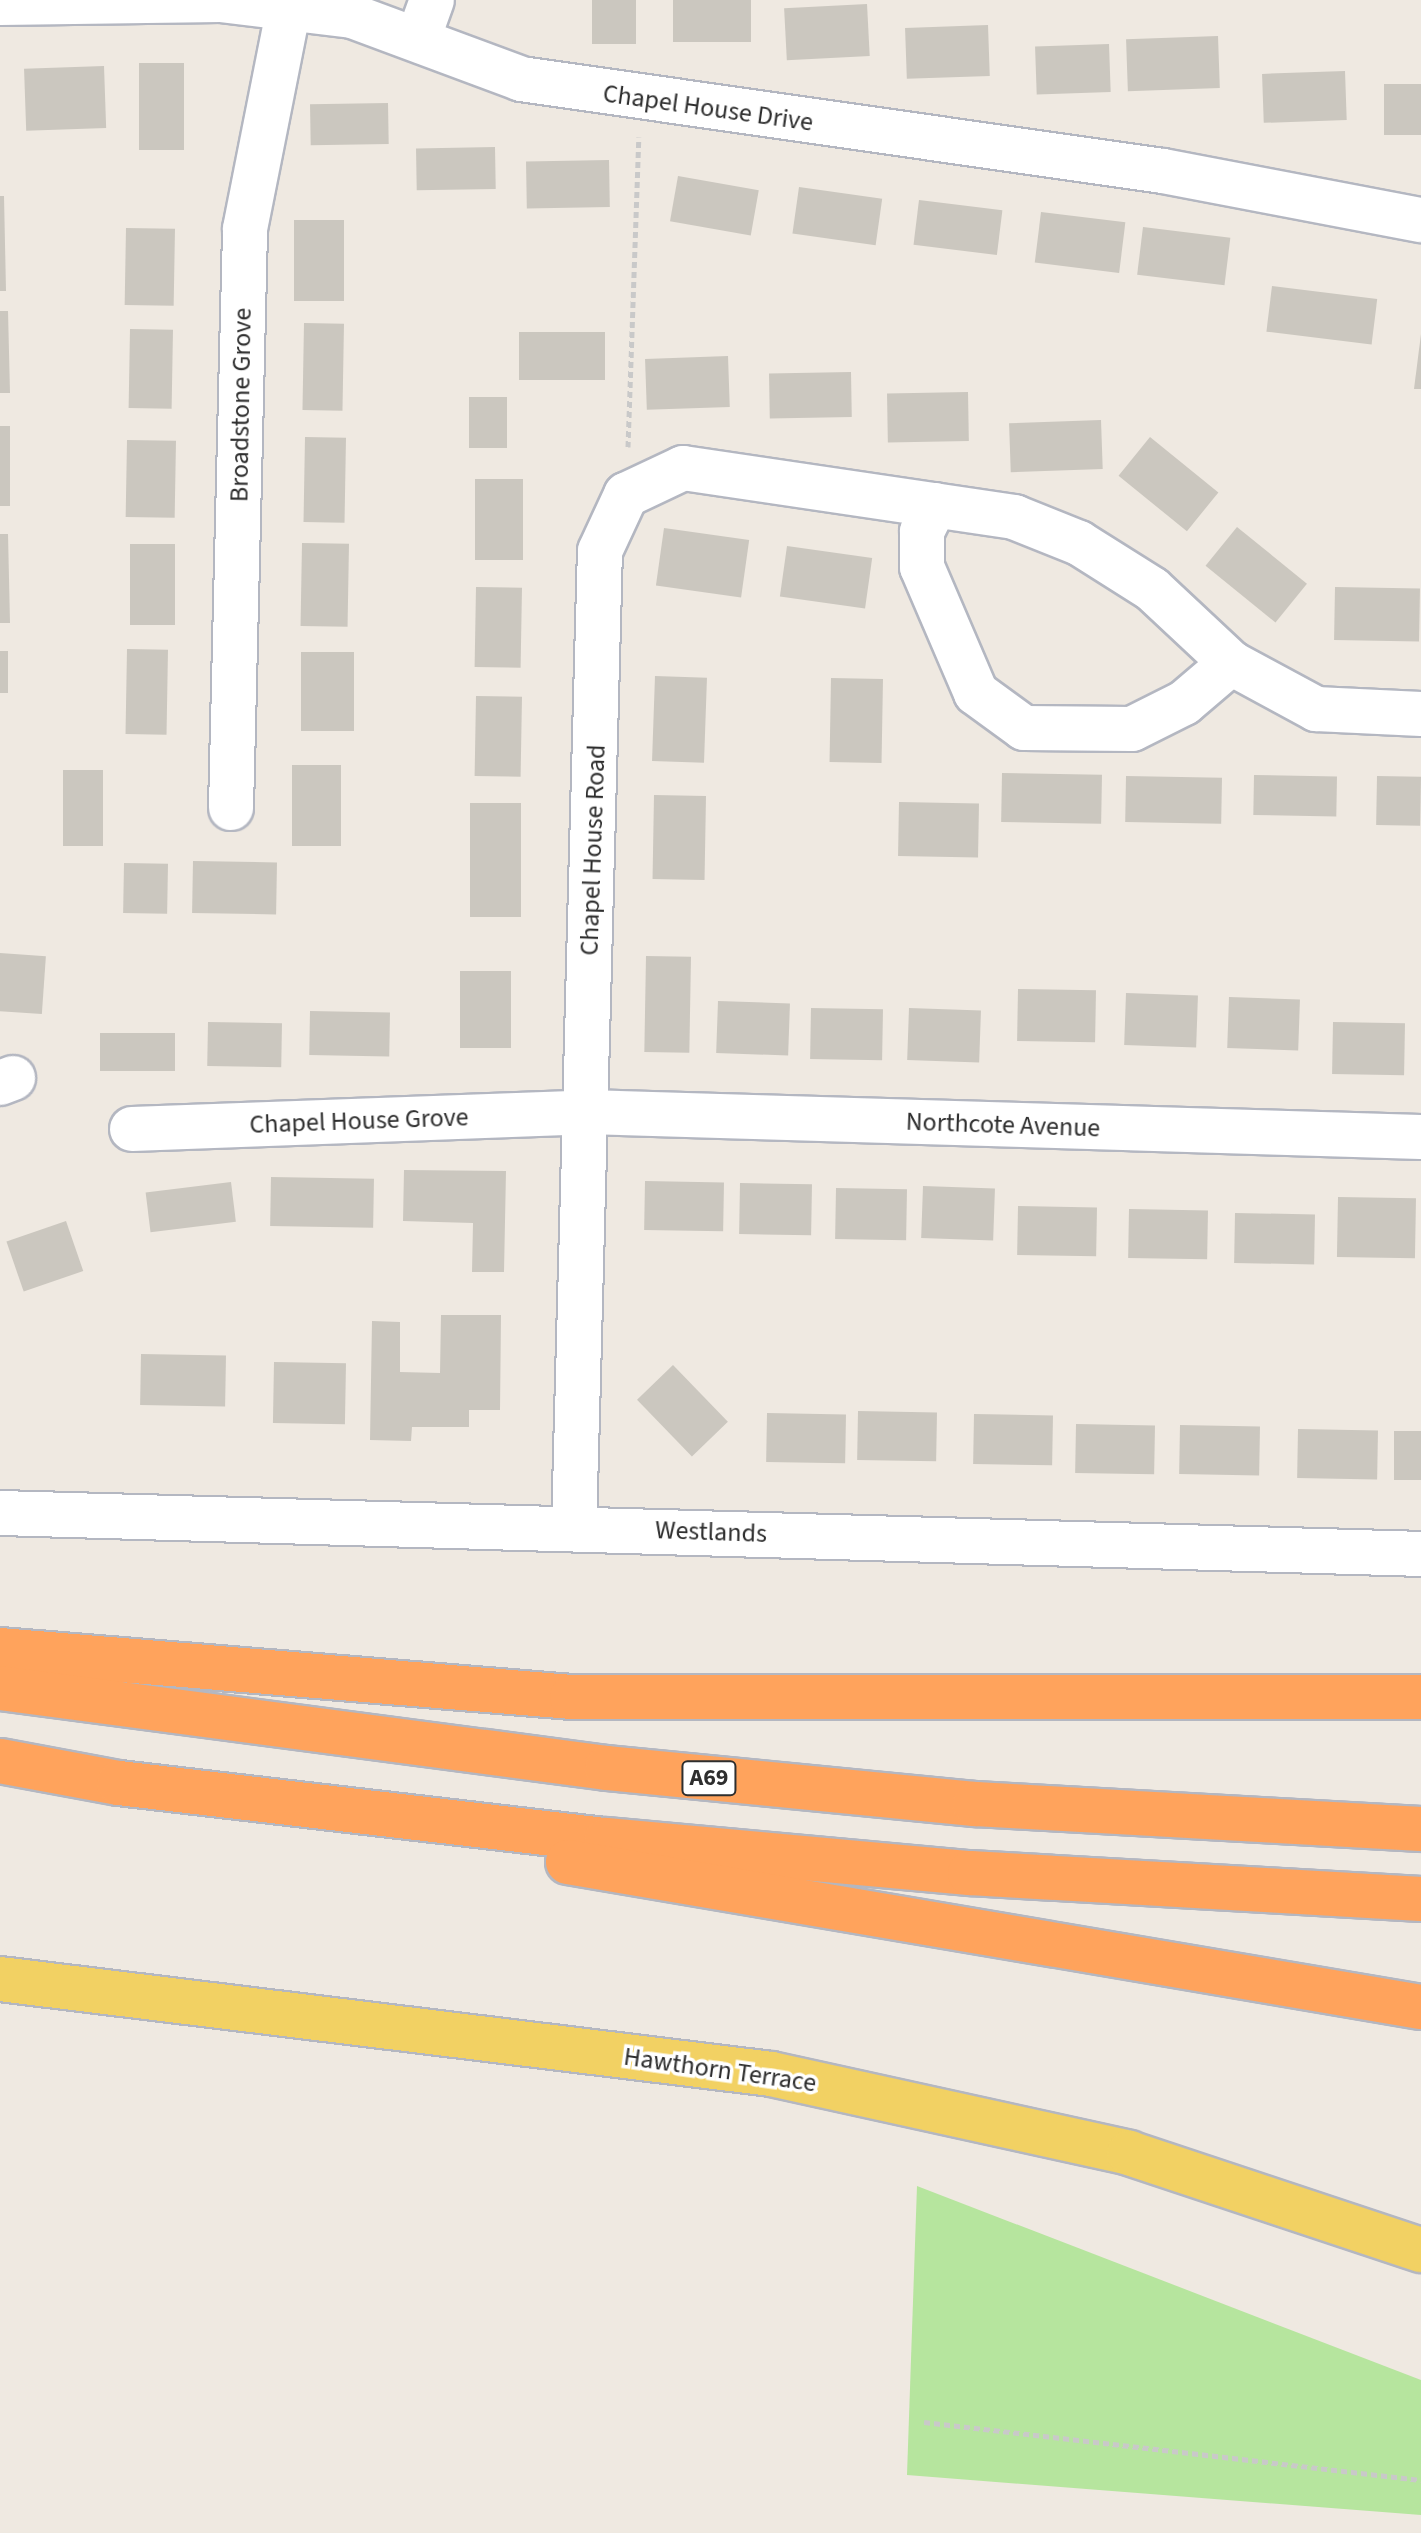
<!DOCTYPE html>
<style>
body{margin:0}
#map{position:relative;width:1421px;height:2533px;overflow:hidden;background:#efe9e1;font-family:"Source Sans 3",sans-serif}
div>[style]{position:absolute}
.green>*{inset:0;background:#b6e59e}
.building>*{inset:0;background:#cbc7bf;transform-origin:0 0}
.path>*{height:5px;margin-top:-2.5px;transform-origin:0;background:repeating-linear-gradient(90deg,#c9c9c9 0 6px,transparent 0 10px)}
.roads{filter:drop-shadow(2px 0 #b4b7c1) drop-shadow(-2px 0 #b4b7c1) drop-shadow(0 2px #b4b7c1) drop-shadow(0 -2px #b4b7c1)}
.minor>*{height:44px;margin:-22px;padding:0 22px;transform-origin:22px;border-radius:22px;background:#fff}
.major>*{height:44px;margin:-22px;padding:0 22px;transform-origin:22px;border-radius:22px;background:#f2d163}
.highway>*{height:44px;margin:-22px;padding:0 22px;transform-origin:22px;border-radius:22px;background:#ffa35c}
span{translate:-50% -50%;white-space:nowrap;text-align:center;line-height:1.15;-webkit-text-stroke:7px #fff;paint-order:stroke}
.shield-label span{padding:2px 6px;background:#fff;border:2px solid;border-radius:6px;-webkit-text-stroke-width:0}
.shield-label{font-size:24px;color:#2e2e2e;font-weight:700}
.street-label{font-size:26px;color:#2e2e2e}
</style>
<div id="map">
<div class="green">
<i style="clip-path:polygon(917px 2186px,1421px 2380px,1421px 2515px,907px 2475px)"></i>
</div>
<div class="building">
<i style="left:592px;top:0;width:44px;height:44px"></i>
<i style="left:673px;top:0;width:78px;height:42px"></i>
<i style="left:867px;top:4px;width:52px;height:83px;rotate:87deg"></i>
<i style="left:988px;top:25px;width:51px;height:83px;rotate:88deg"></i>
<i style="left:1218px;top:36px;width:52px;height:92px;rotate:88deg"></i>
<i style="left:1109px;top:44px;width:48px;height:74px;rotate:88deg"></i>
<i style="left:139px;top:63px;width:45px;height:87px"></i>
<i style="left:104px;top:66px;width:62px;height:80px;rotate:88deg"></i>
<i style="left:1345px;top:71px;width:49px;height:83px;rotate:88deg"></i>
<i style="left:1421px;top:84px;width:51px;height:37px;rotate:90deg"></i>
<i style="left:388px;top:103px;width:41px;height:78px;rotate:89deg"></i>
<i style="left:495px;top:147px;width:42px;height:79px;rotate:89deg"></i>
<i style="left:609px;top:160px;width:47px;height:83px;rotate:89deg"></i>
<i style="left:678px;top:176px;width:82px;height:46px;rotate:10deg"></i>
<i style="left:799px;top:187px;width:84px;height:47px;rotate:8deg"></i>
<i style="clip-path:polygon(0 196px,4px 196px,6px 291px,0 291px)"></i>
<i style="left:919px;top:200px;width:84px;height:45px;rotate:7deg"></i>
<i style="left:1041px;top:212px;width:85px;height:51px;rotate:7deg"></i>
<i style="left:294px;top:220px;width:50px;height:81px"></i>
<i style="left:1143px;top:227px;width:88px;height:48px;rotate:7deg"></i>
<i style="left:126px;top:228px;width:49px;height:77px;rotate:1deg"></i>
<i style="left:1272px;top:286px;width:106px;height:46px;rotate:7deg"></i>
<i style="clip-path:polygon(0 311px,8px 311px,10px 393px,0 393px)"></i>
<i style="left:304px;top:323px;width:40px;height:87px;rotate:1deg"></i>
<i style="left:130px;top:329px;width:43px;height:79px;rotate:1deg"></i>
<i style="left:519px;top:332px;width:86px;height:48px"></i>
<i style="clip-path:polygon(1421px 334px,1421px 389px,1414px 389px)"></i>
<i style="left:728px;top:356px;width:51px;height:83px;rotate:88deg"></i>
<i style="left:851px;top:372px;width:45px;height:82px;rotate:89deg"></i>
<i style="left:968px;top:392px;width:49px;height:81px;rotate:89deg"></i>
<i style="left:469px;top:397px;width:38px;height:51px"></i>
<i style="left:1101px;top:420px;width:49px;height:92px;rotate:88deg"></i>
<i style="left:0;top:426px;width:10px;height:80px"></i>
<i style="left:305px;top:437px;width:41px;height:85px;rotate:1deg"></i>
<i style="left:1150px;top:437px;width:88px;height:50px;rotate:39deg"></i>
<i style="left:127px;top:440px;width:49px;height:77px;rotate:1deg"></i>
<i style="left:475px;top:479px;width:48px;height:81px"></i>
<i style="left:1237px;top:527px;width:90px;height:50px;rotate:39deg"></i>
<i style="left:664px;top:528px;width:86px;height:58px;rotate:8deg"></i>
<i style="clip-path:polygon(0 534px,8px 534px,10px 623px,0 623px)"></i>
<i style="left:302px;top:543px;width:47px;height:83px;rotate:1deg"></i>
<i style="left:130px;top:544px;width:45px;height:81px"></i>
<i style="left:787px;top:546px;width:86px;height:51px;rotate:8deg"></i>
<i style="left:476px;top:587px;width:46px;height:80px;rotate:1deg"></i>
<i style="left:1335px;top:587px;width:85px;height:53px;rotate:1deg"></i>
<i style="left:127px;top:649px;width:41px;height:85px;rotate:1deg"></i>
<i style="left:0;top:651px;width:8px;height:42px"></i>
<i style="left:301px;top:652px;width:53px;height:79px"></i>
<i style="left:655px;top:676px;width:52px;height:85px;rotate:2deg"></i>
<i style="left:831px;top:678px;width:52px;height:84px;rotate:1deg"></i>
<i style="left:476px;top:696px;width:46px;height:80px;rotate:1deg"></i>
<i style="left:292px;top:765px;width:49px;height:81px"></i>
<i style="left:63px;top:770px;width:40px;height:76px"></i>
<i style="left:1002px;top:773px;width:100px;height:49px;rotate:1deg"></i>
<i style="left:1254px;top:775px;width:83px;height:40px;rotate:1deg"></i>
<i style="left:1126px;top:776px;width:96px;height:46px;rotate:1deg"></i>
<i style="left:1377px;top:776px;width:44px;height:49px;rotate:1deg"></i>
<i style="left:654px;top:795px;width:52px;height:84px;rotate:1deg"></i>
<i style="left:899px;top:802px;width:80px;height:54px;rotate:1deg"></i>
<i style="left:470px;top:803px;width:51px;height:114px"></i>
<i style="left:193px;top:861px;width:84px;height:52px;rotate:1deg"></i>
<i style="left:124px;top:863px;width:44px;height:50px;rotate:1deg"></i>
<i style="left:0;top:953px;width:46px;height:58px;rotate:4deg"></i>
<i style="left:646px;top:956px;width:45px;height:96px;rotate:1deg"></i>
<i style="left:460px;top:971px;width:51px;height:77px"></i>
<i style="left:1018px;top:989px;width:78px;height:52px;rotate:1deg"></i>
<i style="left:1126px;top:993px;width:72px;height:52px;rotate:2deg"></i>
<i style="left:1229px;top:997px;width:71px;height:51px;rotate:2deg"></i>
<i style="left:718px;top:1001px;width:72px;height:52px;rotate:2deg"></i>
<i style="left:811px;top:1008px;width:72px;height:51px;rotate:1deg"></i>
<i style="left:909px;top:1008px;width:72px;height:52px;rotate:2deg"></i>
<i style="left:310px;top:1011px;width:80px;height:44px;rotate:1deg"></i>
<i style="left:208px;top:1022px;width:74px;height:44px;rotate:1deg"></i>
<i style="left:1333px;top:1022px;width:72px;height:52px;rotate:1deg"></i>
<i style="left:100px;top:1033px;width:75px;height:38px"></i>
<i style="clip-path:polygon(404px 1170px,506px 1171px,504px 1272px,472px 1272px,473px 1223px,403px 1221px)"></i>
<i style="left:271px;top:1177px;width:103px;height:49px;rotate:1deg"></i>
<i style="left:645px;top:1181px;width:79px;height:49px;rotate:1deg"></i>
<i style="left:231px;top:1182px;width:40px;height:86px;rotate:83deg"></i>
<i style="left:740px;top:1183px;width:72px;height:51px;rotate:1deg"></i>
<i style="left:923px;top:1186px;width:72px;height:52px;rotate:2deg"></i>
<i style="left:836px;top:1188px;width:71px;height:51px;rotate:1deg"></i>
<i style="left:1338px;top:1197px;width:78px;height:60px;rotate:1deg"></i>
<i style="left:1018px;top:1206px;width:79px;height:49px;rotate:1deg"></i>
<i style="left:1129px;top:1209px;width:79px;height:49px;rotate:1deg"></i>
<i style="left:1235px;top:1213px;width:80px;height:50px;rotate:1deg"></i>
<i style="left:66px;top:1221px;width:53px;height:63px;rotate:71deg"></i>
<i style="clip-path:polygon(441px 1315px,501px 1315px,500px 1410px,469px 1410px,469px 1427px,412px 1427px,411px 1441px,370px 1440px,372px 1321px,400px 1322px,400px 1372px,440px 1373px)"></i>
<i style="left:141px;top:1354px;width:85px;height:51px;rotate:1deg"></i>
<i style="left:274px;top:1362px;width:72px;height:61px;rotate:1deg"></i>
<i style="left:673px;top:1365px;width:79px;height:50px;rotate:46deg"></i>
<i style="left:858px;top:1411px;width:79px;height:49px;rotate:1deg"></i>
<i style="left:767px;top:1413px;width:79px;height:49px;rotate:1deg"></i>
<i style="left:974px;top:1414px;width:79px;height:50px;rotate:1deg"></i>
<i style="left:1076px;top:1424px;width:79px;height:49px;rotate:1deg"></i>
<i style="left:1180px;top:1425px;width:80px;height:49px;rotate:1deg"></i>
<i style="left:1298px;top:1429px;width:80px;height:49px;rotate:1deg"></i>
<i style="left:1394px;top:1431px;width:27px;height:49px"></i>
</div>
<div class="path">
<i style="left:628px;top:447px;width:310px;rotate:-88deg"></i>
<i style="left:924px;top:2422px;width:500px;rotate:6.66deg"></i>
</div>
<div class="roads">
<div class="minor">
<i style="left:0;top:3px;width:220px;rotate:-0.8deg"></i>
<i style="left:220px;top:0;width:133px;rotate:6.9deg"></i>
<i style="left:352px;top:16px;width:180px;rotate:20.4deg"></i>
<i style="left:521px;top:79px;width:649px;rotate:8.16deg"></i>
<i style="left:1163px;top:171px;width:263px;rotate:10.8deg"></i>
<i style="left:418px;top:39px;width:41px;rotate:-70.3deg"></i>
<i style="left:935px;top:505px;width:30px;rotate:116deg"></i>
<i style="left:922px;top:532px;width:35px;rotate:90deg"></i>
<i style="left:922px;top:567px;width:137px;rotate:66.8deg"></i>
<i style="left:976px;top:693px;width:59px;rotate:36.1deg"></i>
<i style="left:1024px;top:728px;width:108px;rotate:0.5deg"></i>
<i style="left:1132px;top:729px;width:58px;rotate:-26.6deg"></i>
<i style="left:1184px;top:703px;width:62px;rotate:-40.4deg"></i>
<i style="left:231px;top:808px;width:579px;rotate:-88.61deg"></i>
<i style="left:245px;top:229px;width:227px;rotate:-78.8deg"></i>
<i style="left:0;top:1083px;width:14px;rotate:-21deg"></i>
<i style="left:132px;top:1129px;width:454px;rotate:-2.1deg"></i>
<i style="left:586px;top:1112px;width:835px;rotate:1.71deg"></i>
<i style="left:0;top:1513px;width:1422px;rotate:1.65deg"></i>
<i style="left:574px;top:1528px;width:977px;rotate:-88.48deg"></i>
<i style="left:600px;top:551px;width:62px;rotate:-65.1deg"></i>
<i style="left:626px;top:495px;width:63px;rotate:-25.3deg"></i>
<i style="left:683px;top:468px;width:335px;rotate:8.4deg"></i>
<i style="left:1014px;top:517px;width:70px;rotate:21.8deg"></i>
<i style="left:1079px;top:543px;width:86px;rotate:32.2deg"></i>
<i style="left:1152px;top:589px;width:108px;rotate:43.1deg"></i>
<i style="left:1231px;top:663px;width:97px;rotate:28.4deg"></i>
<i style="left:1316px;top:709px;width:105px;rotate:2.7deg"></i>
</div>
<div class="major">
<i style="left:0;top:1979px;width:777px;rotate:7.02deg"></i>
<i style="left:771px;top:2074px;width:367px;rotate:12.4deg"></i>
<i style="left:1129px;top:2153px;width:308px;rotate:18.4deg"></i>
</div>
<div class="highway">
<i style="left:0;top:1650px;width:574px;rotate:4.7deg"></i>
<i style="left:572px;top:1697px;width:849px"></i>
<i style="left:0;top:1688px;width:612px;rotate:7.51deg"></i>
<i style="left:607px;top:1768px;width:370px;rotate:5.6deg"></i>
<i style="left:975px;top:1804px;width:447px;rotate:3.2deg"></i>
<i style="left:0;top:1761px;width:121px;rotate:10.5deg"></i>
<i style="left:119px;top:1783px;width:490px;rotate:6.7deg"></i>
<i style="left:606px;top:1840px;width:365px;rotate:5.2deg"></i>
<i style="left:970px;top:1873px;width:452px;rotate:3.3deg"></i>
<i style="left:568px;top:1862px;width:865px;rotate:9.65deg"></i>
</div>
</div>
<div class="shield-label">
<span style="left:709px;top:1778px">A69</span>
</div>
<div class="street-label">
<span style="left:708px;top:108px;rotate:8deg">Chapel House Drive</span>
<span style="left:241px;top:405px;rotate:-89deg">Broadstone Grove</span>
<span style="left:593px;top:850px;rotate:-88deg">Chapel House Road</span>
<span style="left:359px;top:1121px;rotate:-2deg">Chapel House Grove</span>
<span style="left:1003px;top:1125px;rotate:2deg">Northcote Avenue</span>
<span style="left:711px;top:1532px;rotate:2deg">Westlands</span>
<span style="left:720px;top:2070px;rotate:8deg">Hawthorn Terrace</span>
</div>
</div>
